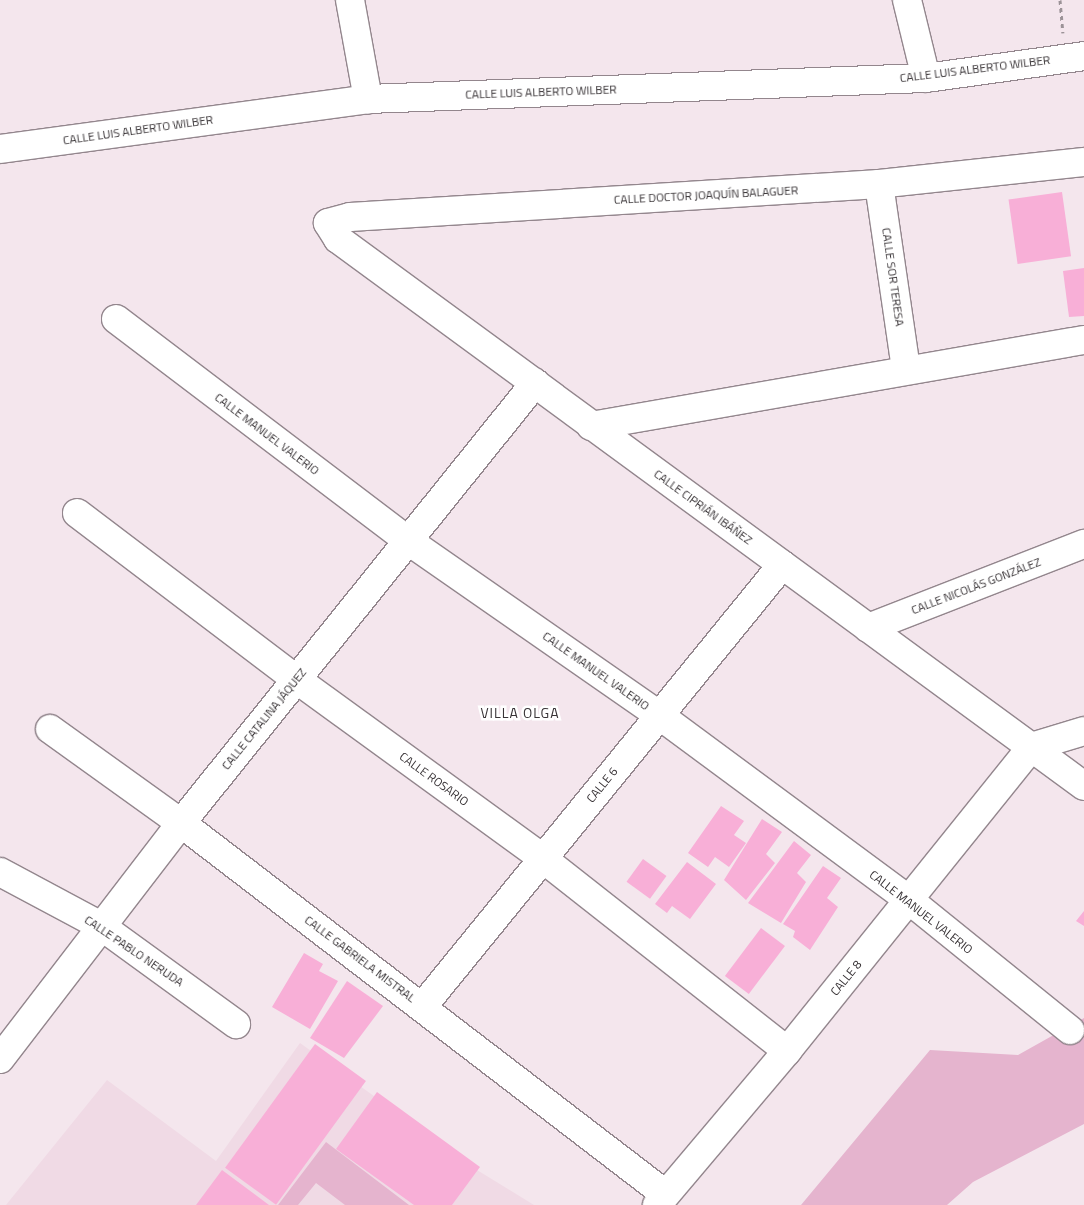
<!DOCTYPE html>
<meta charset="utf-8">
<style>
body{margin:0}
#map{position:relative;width:1084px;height:1205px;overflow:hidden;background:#f4e6ed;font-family:"Titillium Web",sans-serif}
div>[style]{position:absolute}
.built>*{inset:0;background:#f0dae5}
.green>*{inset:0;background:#e5b4ce}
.building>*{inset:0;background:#f8afd7;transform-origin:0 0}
.path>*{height:3px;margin-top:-1.5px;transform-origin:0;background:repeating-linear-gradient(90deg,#9b9297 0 4px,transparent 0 8px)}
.roads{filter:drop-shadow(1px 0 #93868d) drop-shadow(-1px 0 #93868d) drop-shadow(0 1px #93868d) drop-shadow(0 -1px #93868d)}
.minor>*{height:28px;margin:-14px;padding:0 14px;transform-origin:14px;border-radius:14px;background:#fff}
span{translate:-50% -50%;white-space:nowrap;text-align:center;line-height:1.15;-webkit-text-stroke:5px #fff;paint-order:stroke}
.street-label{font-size:12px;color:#383336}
.neighbourhood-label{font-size:14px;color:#383336;letter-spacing:1px}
</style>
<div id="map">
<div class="built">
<i style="clip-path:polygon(300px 1043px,477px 1170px,534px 1205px,6px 1205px,107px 1080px,216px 1161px)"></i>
</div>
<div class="green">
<i style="clip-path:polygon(1084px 1018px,1084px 1124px,973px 1182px,947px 1205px,801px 1205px,930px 1050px,1018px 1055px)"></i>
<i style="clip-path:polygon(326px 1142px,409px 1205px,345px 1205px,316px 1183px,298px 1205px,278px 1205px)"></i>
</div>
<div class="building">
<i style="left:1062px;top:192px;width:65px;height:54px;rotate:82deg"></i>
<i style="clip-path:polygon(1084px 268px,1084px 316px,1069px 317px,1063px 271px)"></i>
<i style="clip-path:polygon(721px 806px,744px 821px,734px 835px,746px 843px,729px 867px,715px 857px,708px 867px,688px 853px)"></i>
<i style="clip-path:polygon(762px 819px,782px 832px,766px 854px,775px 863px,746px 900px,724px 880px)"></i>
<i style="clip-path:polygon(794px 841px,811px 855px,797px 873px,806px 882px,781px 923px,748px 903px)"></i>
<i style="left:643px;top:859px;width:29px;height:28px;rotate:36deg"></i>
<i style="clip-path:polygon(687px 862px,716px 884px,690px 919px,672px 906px,667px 913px,655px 904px)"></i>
<i style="clip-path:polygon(823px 866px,841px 878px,827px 898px,838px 907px,810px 950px,793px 937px,795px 931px,783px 924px)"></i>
<i style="clip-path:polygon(1084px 911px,1084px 926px,1076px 921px)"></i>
<i style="left:761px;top:928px;width:30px;height:60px;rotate:37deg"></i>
<i style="clip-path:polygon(304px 953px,323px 964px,319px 971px,338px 981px,310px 1029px,272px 1007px)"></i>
<i style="clip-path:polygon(347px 981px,383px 1006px,344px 1058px,310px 1038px)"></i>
<i style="left:315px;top:1044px;width:63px;height:153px;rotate:36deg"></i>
<i style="clip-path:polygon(377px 1092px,480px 1167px,452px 1205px,414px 1205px,336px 1149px)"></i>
<i style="clip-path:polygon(222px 1170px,269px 1205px,196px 1205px)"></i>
</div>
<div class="path">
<i style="left:1060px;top:0;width:33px;rotate:85deg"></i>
</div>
<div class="roads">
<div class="minor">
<i style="left:350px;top:0;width:101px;rotate:79.7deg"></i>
<i style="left:907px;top:0;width:80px;rotate:76.3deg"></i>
<i style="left:0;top:149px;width:371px;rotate:-7.7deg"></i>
<i style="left:368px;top:99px;width:558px;rotate:-2.16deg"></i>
<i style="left:926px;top:78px;width:160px;rotate:-7.9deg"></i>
<i style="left:1084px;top:162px;width:206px;rotate:173.9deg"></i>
<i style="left:879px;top:184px;width:530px;rotate:176.43deg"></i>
<i style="left:350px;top:217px;width:23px;rotate:165deg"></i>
<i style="left:328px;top:223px;width:19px;rotate:58deg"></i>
<i style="left:338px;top:239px;width:925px;rotate:36.25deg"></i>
<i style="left:879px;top:184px;width:188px;rotate:81.7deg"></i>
<i style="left:116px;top:319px;width:369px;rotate:37.2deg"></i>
<i style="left:410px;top:542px;width:303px;rotate:34.8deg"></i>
<i style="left:659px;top:715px;width:311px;rotate:36.5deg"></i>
<i style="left:909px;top:900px;width:207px;rotate:38.9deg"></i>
<i style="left:591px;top:426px;width:500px;rotate:-9.9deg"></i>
<i style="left:77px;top:513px;width:275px;rotate:37.2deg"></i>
<i style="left:296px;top:679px;width:304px;rotate:36deg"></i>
<i style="left:542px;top:858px;width:312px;rotate:38.2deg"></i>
<i style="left:868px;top:628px;width:232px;rotate:-21.3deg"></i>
<i style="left:50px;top:729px;width:161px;rotate:35.7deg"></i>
<i style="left:181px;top:823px;width:610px;rotate:37.47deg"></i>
<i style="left:0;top:872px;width:115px;rotate:28.1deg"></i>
<i style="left:101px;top:926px;width:167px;rotate:36deg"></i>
<i style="left:423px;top:1006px;width:569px;rotate:-50.85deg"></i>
<i style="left:0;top:1059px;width:297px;rotate:-52.5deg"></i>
<i style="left:181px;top:823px;width:565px;rotate:-51.18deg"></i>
<i style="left:657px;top:1205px;width:202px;rotate:-49.8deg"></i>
<i style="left:787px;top:1051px;width:390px;rotate:-51.2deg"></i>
<i style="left:1031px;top:747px;width:55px;rotate:-16.8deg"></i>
</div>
</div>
<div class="street-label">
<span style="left:975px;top:69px;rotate:-7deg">CALLE LUIS ALBERTO WILBER</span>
<span style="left:541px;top:92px;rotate:-2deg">CALLE LUIS ALBERTO WILBER</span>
<span style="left:138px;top:130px;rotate:-8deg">CALLE LUIS ALBERTO WILBER</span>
<span style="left:706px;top:195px;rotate:-3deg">CALLE DOCTOR JOAQUÍN BALAGUER</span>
<span style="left:893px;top:277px;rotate:82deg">CALLE SOR TERESA</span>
<span style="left:267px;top:434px;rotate:37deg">CALLE MANUEL VALERIO</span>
<span style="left:703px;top:507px;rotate:36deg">CALLE CIPRIÁN IBÁÑEZ</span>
<span style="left:976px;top:586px;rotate:-21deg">CALLE NICOLÁS GONZÁLEZ</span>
<span style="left:596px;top:671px;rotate:35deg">CALLE MANUEL VALERIO</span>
<span style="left:264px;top:719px;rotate:-51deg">CALLE CATALINA JÁQUEZ</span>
<span style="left:434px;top:779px;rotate:36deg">CALLE ROSARIO</span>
<span style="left:602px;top:785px;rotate:-51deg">CALLE 6</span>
<span style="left:921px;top:912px;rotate:38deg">CALLE MANUEL VALERIO</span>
<span style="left:134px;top:951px;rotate:34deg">CALLE PABLO NERUDA</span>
<span style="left:360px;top:959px;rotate:37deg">CALLE GABRIELA MISTRAL</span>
<span style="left:846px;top:978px;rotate:-51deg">CALLE 8</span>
</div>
<div class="neighbourhood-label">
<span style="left:520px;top:713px">VILLA OLGA</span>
</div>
</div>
